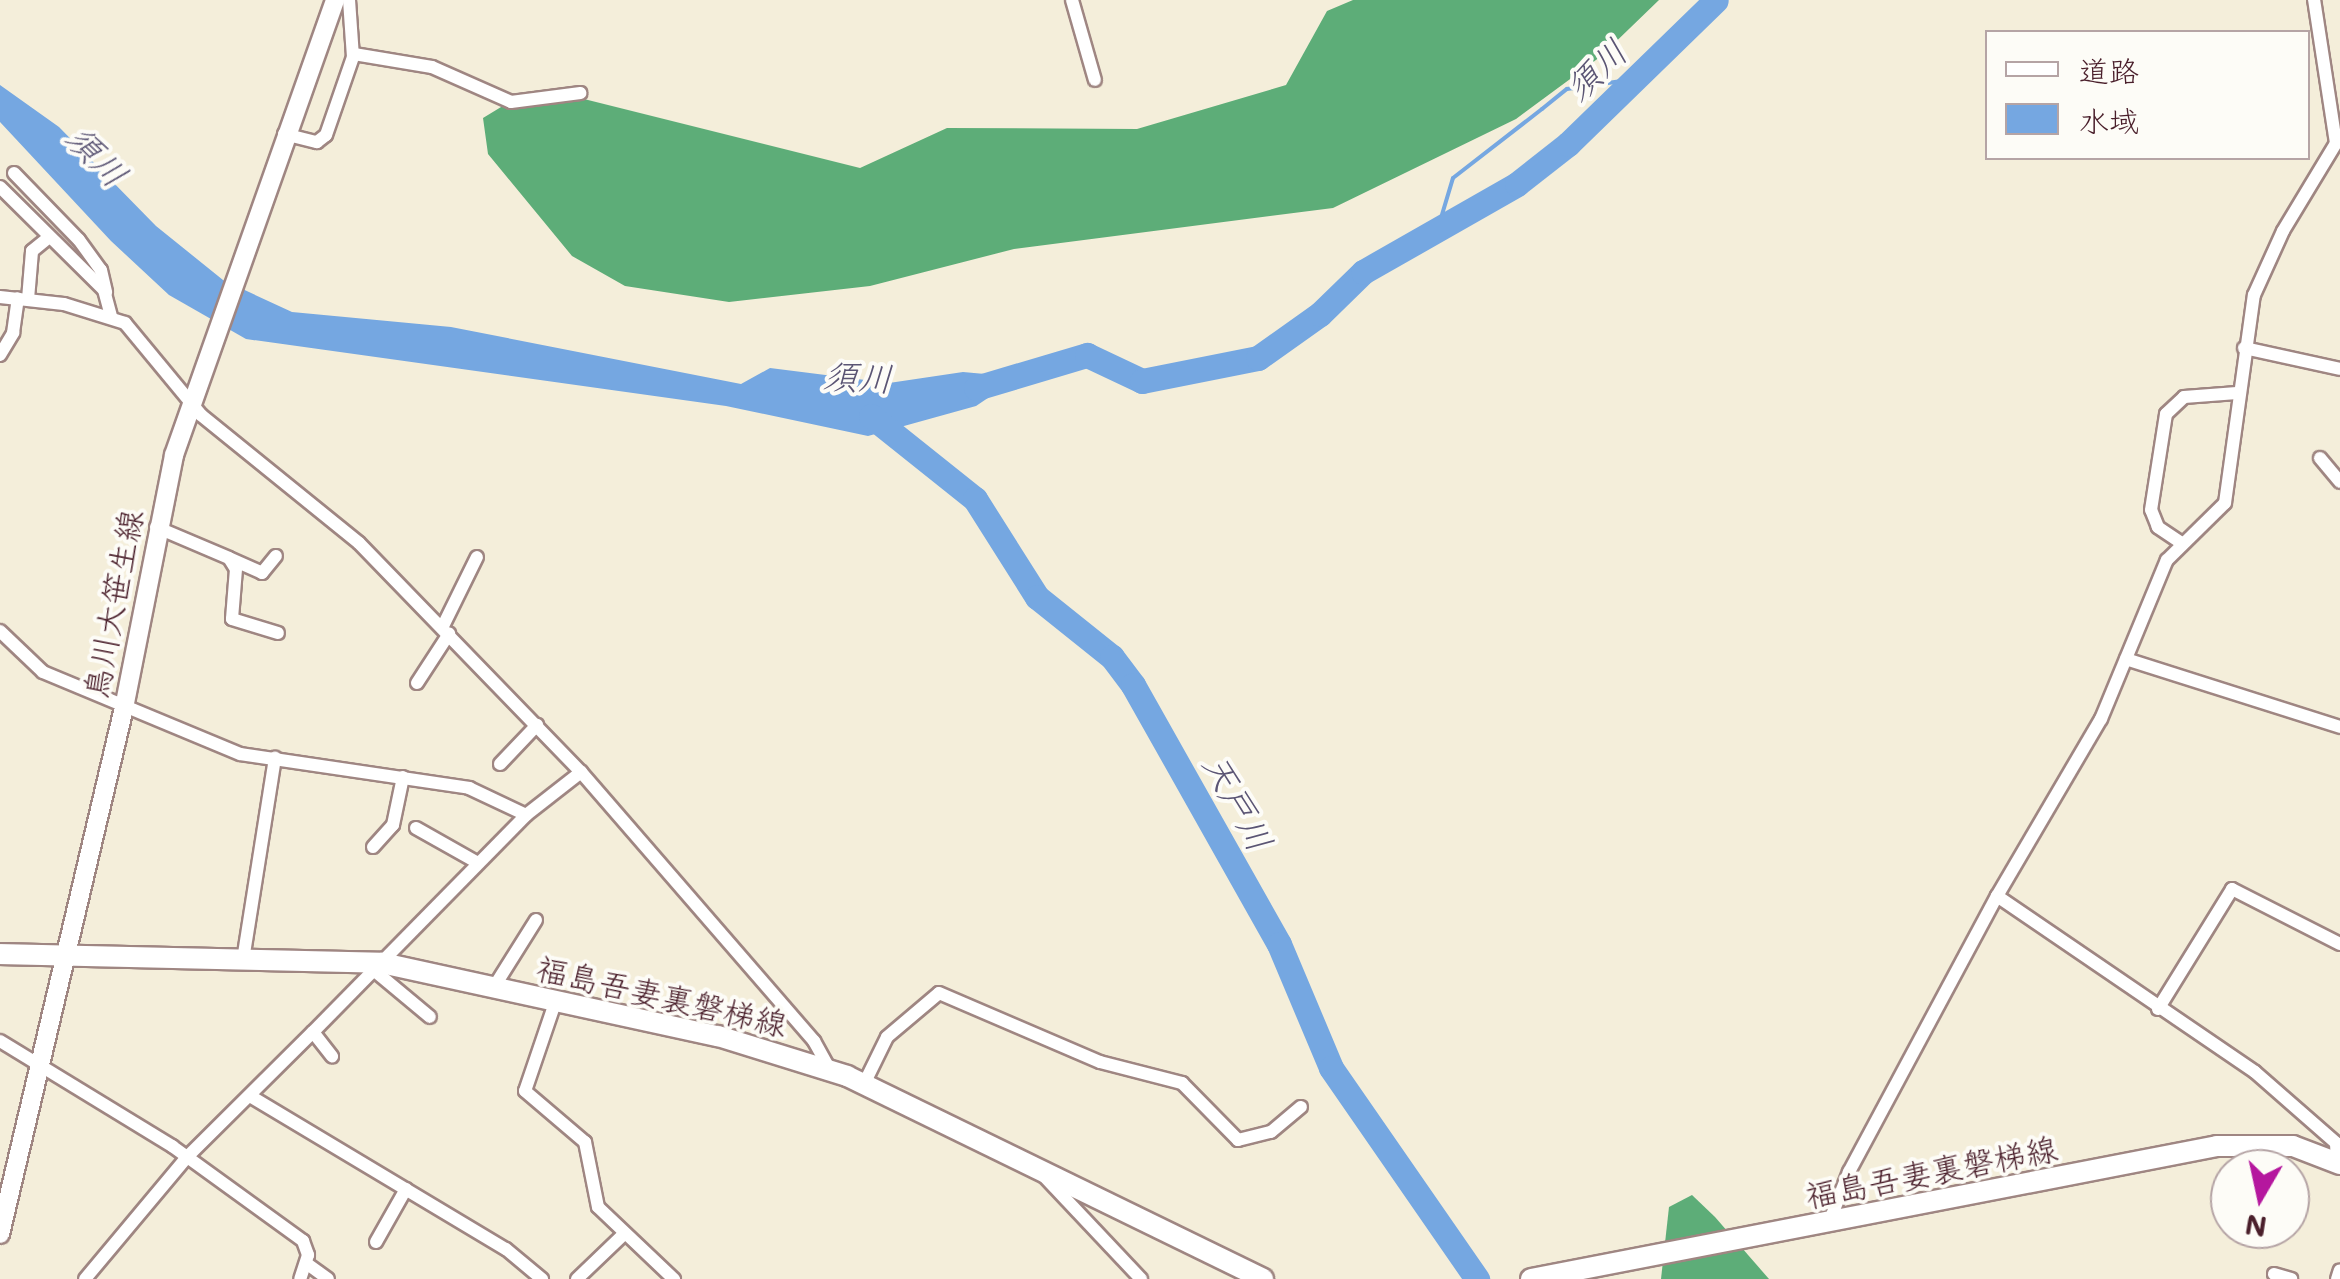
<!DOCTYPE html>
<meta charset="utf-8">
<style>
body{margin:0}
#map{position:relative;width:2340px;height:1279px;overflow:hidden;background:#f4eeda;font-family:Mali,"Klee One",sans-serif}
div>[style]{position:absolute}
.forest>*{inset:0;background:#5dad78}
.water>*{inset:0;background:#75a7e1}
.stream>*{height:4px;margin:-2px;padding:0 2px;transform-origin:2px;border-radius:2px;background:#75a7e1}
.river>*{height:25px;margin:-12.5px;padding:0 12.5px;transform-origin:12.5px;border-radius:12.5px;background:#75a7e1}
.roads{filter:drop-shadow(2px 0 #9f8682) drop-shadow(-2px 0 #9f8682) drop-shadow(0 2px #9f8682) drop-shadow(0 -2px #9f8682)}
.minor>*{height:12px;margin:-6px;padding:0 6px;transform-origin:6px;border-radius:6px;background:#fff}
.tertiary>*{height:18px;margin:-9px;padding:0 9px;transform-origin:9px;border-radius:9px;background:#fff}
.primary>*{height:20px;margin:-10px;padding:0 10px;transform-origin:10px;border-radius:10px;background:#fff}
span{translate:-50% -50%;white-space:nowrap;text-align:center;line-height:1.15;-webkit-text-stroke:8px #fdfcf7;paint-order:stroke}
.street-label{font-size:32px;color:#4a1f2b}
.water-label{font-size:35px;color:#5b5574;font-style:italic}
.legend{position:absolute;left:1985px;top:30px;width:325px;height:130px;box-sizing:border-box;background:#fdfcf7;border:2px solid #b5a4a5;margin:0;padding:12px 18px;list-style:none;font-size:30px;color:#4a1f2b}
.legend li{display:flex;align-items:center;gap:20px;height:50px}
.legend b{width:50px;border:2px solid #b5a4a5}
.north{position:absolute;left:2210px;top:1149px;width:100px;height:100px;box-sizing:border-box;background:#fdfcf7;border:2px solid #b5a4a5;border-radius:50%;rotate:189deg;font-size:28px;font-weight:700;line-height:40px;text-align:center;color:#4a1f2b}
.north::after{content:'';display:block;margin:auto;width:35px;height:45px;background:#b5179e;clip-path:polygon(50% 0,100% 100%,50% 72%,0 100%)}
</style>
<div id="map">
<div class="forest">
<i style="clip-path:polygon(1353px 0,1659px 0,1600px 57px,1516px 119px,1333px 208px,1014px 249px,870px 286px,729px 302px,625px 286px,572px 256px,488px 154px,483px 118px,506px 104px,576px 97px,860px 168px,947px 128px,1137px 129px,1286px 85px,1327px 11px)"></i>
<i style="clip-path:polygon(1692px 1195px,1715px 1217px,1769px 1279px,1661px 1279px,1669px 1207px)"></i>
</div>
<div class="water">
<i style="clip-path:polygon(0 85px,59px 127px,156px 226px,223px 280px,292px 312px,451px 327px,741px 384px,770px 368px,889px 383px,963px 372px,1019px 377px,976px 406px,868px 436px,726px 406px,246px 339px,169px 295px,111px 241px,0 122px)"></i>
</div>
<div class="stream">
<i style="left:1438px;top:228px;width:52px;rotate:-73.3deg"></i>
<i style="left:1453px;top:178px;width:113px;rotate:-37.8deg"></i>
<i style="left:1542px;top:109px;width:32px;rotate:-39deg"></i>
<i style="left:1567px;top:89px;width:69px;rotate:-8.4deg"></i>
</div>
<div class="river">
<i style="left:976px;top:388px;width:116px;rotate:-16.6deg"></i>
<i style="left:1087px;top:355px;width:61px;rotate:25.3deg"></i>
<i style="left:1142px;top:381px;width:118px;rotate:-11.2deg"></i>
<i style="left:1258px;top:358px;width:76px;rotate:-35.4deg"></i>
<i style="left:1320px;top:314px;width:60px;rotate:-44.3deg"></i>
<i style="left:1363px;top:272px;width:177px;rotate:-29.7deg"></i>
<i style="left:1517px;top:184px;width:65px;rotate:-38.1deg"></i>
<i style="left:1568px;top:144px;width:206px;rotate:-44.2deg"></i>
<i style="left:871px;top:416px;width:133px;rotate:38.6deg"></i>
<i style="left:975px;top:499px;width:116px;rotate:57.7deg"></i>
<i style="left:1037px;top:597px;width:96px;rotate:38.7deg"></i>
<i style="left:1112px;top:657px;width:35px;rotate:53deg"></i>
<i style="left:1133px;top:685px;width:297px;rotate:60.6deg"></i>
<i style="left:1279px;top:944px;width:134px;rotate:67.2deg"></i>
<i style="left:1331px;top:1068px;width:257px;rotate:55.3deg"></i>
</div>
<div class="roads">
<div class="minor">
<i style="left:1072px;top:0;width:83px;rotate:74deg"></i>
<i style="left:354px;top:54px;width:79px;rotate:9.5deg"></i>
<i style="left:432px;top:67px;width:86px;rotate:23.9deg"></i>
<i style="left:511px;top:102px;width:70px;rotate:-7.4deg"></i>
<i style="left:284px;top:134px;width:34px;rotate:14deg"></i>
<i style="left:317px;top:142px;width:11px;rotate:-38deg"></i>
<i style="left:326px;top:135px;width:83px;rotate:-70.9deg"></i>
<i style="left:353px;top:57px;width:57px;rotate:-94deg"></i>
<i style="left:14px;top:173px;width:93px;rotate:45.9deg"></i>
<i style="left:79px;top:240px;width:37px;rotate:54deg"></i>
<i style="left:101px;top:270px;width:23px;rotate:77deg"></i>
<i style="left:0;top:187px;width:146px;rotate:44.7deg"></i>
<i style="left:104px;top:290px;width:28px;rotate:75deg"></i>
<i style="left:0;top:297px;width:64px;rotate:6.2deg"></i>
<i style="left:64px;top:304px;width:64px;rotate:17.3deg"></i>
<i style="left:125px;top:323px;width:119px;rotate:50.4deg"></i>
<i style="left:201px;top:415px;width:203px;rotate:39deg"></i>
<i style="left:359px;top:543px;width:319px;rotate:45.9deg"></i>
<i style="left:581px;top:772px;width:356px;rotate:49.1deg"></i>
<i style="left:814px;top:1041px;width:33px;rotate:61deg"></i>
<i style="left:28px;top:299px;width:48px;rotate:-85.2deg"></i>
<i style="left:32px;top:251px;width:22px;rotate:-39deg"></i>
<i style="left:2244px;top:348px;width:98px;rotate:12.3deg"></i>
<i style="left:0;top:355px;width:26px;rotate:-59deg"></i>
<i style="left:13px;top:333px;width:35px;rotate:-82deg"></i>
<i style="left:2320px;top:458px;width:31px;rotate:50deg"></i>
<i style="left:156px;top:527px;width:79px;rotate:23deg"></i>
<i style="left:229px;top:558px;width:13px;rotate:58deg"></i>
<i style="left:236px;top:569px;width:50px;rotate:94.6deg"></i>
<i style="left:232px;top:619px;width:48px;rotate:16.9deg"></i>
<i style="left:2180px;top:542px;width:27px;rotate:-146deg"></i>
<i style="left:2158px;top:527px;width:18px;rotate:-112deg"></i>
<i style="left:2151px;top:510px;width:97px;rotate:-81.1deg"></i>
<i style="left:2166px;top:414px;width:25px;rotate:-43deg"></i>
<i style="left:2184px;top:397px;width:53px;rotate:-4.3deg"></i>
<i style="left:231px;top:559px;width:34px;rotate:24deg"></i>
<i style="left:262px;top:573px;width:22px;rotate:-51deg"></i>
<i style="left:442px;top:628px;width:79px;rotate:-63.8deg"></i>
<i style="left:0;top:631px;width:59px;rotate:43.6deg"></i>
<i style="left:43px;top:672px;width:213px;rotate:22.6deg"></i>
<i style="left:240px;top:754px;width:232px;rotate:8.4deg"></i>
<i style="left:469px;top:788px;width:63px;rotate:25.3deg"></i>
<i style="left:2126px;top:659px;width:225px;rotate:17.6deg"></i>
<i style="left:417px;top:683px;width:59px;rotate:-56.9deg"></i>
<i style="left:500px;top:764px;width:54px;rotate:-46.5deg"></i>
<i style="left:416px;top:828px;width:71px;rotate:29.4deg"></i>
<i style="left:373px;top:847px;width:30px;rotate:-48deg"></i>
<i style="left:393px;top:825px;width:49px;rotate:-78.2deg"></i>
<i style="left:1997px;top:896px;width:312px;rotate:34.3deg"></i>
<i style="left:2255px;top:1072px;width:108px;rotate:41.2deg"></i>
<i style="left:2336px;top:1143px;width:19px;rotate:87deg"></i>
<i style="left:243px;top:960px;width:205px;rotate:-81deg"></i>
<i style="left:376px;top:972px;width:70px;rotate:39.8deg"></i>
<i style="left:494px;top:987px;width:79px;rotate:-57.9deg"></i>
<i style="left:556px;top:1000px;width:96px;rotate:108.8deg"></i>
<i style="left:525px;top:1091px;width:79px;rotate:40.4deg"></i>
<i style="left:585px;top:1142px;width:66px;rotate:78.7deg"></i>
<i style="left:598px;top:1207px;width:105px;rotate:43.5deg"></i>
<i style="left:2158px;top:1009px;width:141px;rotate:-58.3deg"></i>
<i style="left:2232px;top:889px;width:121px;rotate:27deg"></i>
<i style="left:313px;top:1032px;width:304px;rotate:-45.5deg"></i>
<i style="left:526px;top:815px;width:70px;rotate:-38deg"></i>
<i style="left:0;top:1041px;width:202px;rotate:31.4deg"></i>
<i style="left:172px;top:1146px;width:162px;rotate:35.9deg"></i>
<i style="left:303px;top:1241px;width:15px;rotate:70deg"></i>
<i style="left:308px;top:1255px;width:25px;rotate:108deg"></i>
<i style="left:864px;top:1084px;width:52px;rotate:-63.9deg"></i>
<i style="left:887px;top:1037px;width:68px;rotate:-40.2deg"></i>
<i style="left:939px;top:993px;width:175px;rotate:23.2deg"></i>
<i style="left:1100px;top:1062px;width:85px;rotate:14.4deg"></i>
<i style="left:1182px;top:1083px;width:80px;rotate:45.5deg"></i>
<i style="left:1238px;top:1140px;width:34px;rotate:-14deg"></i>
<i style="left:1271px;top:1132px;width:39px;rotate:-40deg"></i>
<i style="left:250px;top:1096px;width:298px;rotate:30.9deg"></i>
<i style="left:506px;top:1249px;width:47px;rotate:39.8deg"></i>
<i style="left:1043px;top:1175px;width:143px;rotate:46.7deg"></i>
<i style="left:1830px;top:1220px;width:52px;rotate:-68.4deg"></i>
<i style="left:1849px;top:1172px;width:313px;rotate:-61.8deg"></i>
<i style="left:1997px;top:896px;width:205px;rotate:-59.6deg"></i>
<i style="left:2101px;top:719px;width:172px;rotate:-67.5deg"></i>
<i style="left:2167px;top:560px;width:81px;rotate:-44.5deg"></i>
<i style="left:2225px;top:503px;width:210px;rotate:-82.1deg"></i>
<i style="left:2254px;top:295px;width:70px;rotate:-65.6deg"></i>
<i style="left:2283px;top:231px;width:103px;rotate:-58.9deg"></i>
<i style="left:2336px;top:143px;width:145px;rotate:-98.7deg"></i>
<i style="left:376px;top:1242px;width:61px;rotate:-60.5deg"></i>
<i style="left:306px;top:1263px;width:27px;rotate:36deg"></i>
<i style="left:2274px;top:1274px;width:18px;rotate:16deg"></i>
<i style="left:85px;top:1279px;width:158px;rotate:-50.1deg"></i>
<i style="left:186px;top:1158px;width:179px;rotate:-44.8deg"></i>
<i style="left:313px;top:1032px;width:31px;rotate:52deg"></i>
<i style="left:577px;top:1279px;width:66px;rotate:-43.8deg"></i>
<i style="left:2337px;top:1279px;width:9px;rotate:-72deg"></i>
</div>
<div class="tertiary">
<i style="left:0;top:1234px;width:540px;rotate:-76.74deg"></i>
<i style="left:124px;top:708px;width:258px;rotate:-78.8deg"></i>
<i style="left:174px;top:455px;width:483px;rotate:-70.5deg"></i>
</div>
<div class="primary">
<i style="left:0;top:954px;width:382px;rotate:1.3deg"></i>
<i style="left:382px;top:963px;width:344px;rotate:12.3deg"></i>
<i style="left:718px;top:1036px;width:135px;rotate:17.2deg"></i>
<i style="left:847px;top:1076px;width:463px;rotate:26deg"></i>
<i style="left:1531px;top:1279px;width:699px;rotate:-10.97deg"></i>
<i style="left:2217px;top:1146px;width:76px"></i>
<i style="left:2293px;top:1146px;width:50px;rotate:21deg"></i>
</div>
</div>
<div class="street-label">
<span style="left:112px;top:604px;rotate:-79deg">鳥川大笹生線</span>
<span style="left:662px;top:995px;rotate:13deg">福島吾妻裏磐梯線</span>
<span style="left:1931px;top:1171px;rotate:-11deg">福島吾妻裏磐梯線</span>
</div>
<div class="water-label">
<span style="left:1595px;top:69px;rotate:-44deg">須川</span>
<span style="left:98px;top:155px;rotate:46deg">須川</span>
<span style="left:858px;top:376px;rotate:3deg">須川</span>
<span style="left:1239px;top:802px;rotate:61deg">天戸川</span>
</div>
<ul class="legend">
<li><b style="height:12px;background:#fff"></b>道路</li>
<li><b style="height:28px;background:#75a7e1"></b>水域</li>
</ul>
<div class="north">N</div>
</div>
